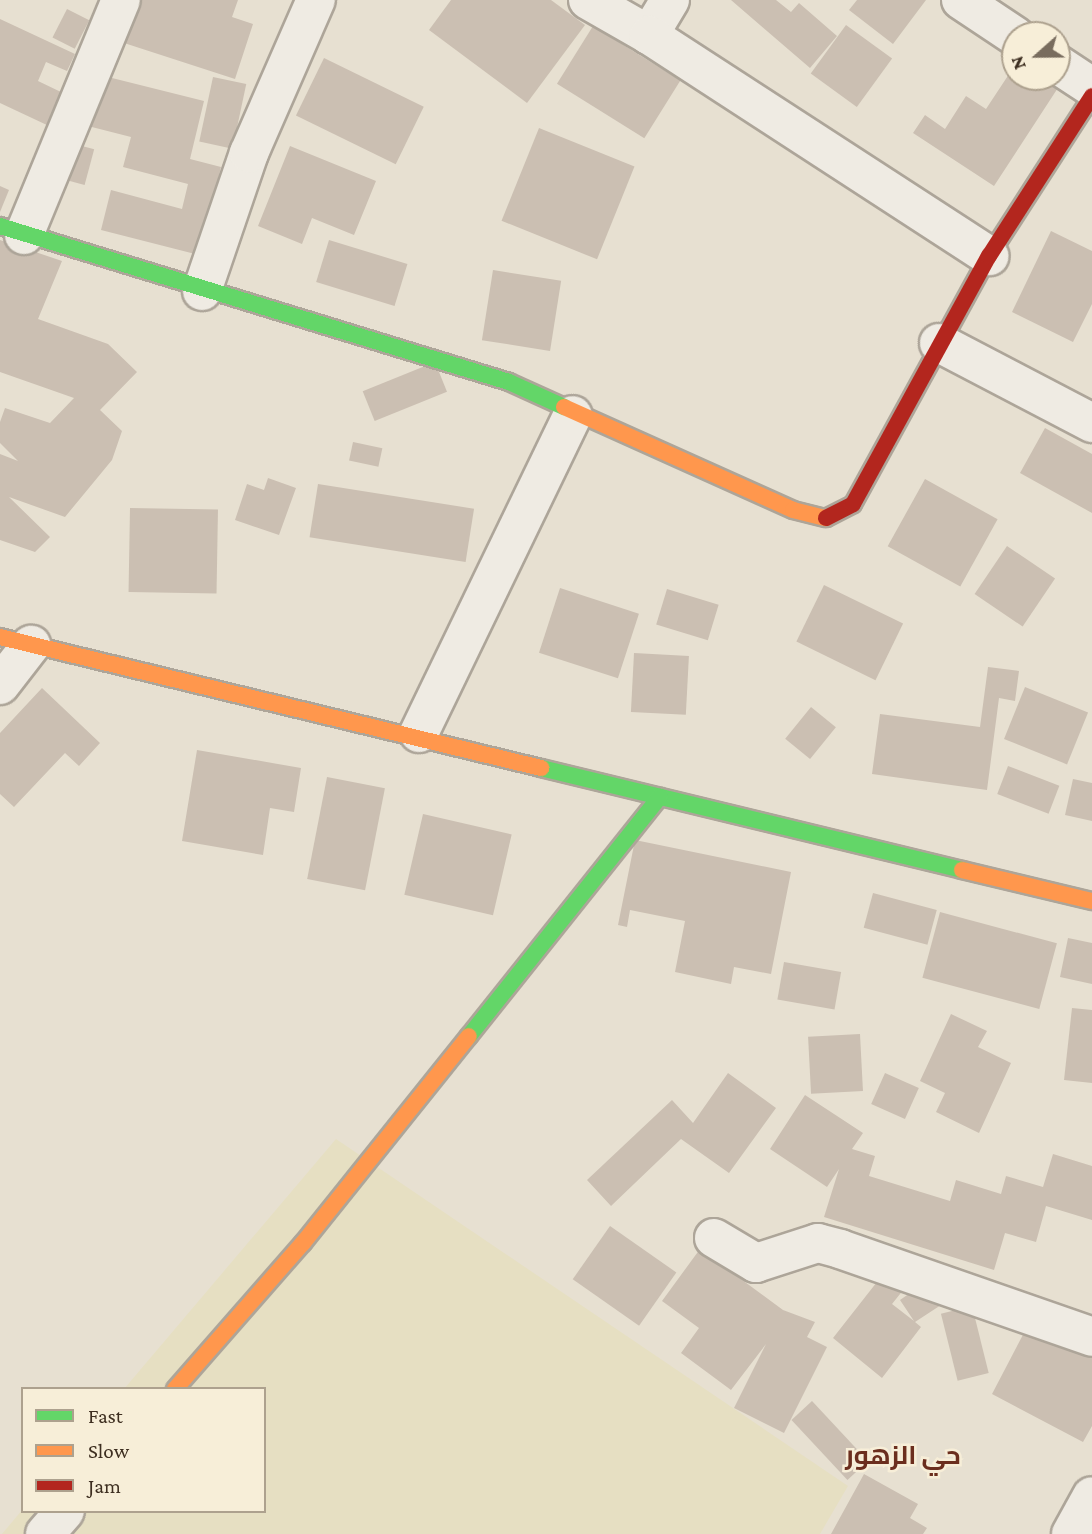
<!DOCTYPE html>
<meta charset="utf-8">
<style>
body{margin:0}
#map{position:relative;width:1092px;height:1534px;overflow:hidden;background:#e7e0d1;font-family:"Crimson Pro",Cairo,serif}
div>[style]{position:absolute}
.farmland>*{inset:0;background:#e6dfc2}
.building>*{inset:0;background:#cbbfb2;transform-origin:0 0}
.roads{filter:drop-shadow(2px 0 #ada599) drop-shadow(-2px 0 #ada599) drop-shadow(0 2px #ada599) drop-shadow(0 -2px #ada599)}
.street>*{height:38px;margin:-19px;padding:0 19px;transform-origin:19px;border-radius:19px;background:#efebe3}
.fast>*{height:16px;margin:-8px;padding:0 8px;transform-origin:8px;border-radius:8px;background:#63d668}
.slow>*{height:16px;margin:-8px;padding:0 8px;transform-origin:8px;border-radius:8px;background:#ff974d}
.jam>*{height:16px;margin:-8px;padding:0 8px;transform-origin:8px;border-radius:8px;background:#b3261e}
span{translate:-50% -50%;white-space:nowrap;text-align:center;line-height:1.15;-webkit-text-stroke:5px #f7eed8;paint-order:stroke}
.neighbourhood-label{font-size:26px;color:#6b2e1e;font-weight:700}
.legend{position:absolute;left:21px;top:1387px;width:245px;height:126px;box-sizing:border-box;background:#f7eed8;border:2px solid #ada18e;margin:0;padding:9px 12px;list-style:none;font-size:21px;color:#3d2e20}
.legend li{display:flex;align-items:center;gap:14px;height:35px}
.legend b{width:35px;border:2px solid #ada18e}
.north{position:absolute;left:1001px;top:21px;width:70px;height:70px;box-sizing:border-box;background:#f7eed8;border:2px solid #ada18e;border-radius:50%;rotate:249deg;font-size:19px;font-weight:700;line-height:28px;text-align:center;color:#3d2e20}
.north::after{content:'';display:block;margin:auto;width:24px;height:32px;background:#786c5e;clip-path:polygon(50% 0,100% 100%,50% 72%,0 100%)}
</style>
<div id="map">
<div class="farmland">
<i style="clip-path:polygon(336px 1139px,848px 1486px,820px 1534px,2px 1534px,23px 1509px,264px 1511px,264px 1389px,124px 1389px)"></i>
</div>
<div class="building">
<i style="clip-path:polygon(134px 0,238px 0,232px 17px,253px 24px,235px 79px,121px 42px)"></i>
<i style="clip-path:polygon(451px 0,551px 0,585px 25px,527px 103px,429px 30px)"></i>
<i style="clip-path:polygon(731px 0,776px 0,791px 12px,799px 3px,837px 36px,810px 68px)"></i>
<i style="clip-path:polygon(857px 0,926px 0,893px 44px,849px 10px)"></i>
<i style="left:67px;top:9px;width:25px;height:32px;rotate:27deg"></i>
<i style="clip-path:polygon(0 19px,75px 54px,67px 71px,46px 62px,38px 81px,63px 93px,49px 126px,0 103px)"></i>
<i style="left:846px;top:25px;width:57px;height:60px;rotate:36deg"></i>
<i style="left:593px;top:26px;width:103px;height:68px;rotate:32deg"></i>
<i style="left:324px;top:58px;width:111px;height:64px;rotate:26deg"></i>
<i style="clip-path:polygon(1015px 65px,1015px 77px,1067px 74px,994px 186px,913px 133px,925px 115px,945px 129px,966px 96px,986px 109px)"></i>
<i style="clip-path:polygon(96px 74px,204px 101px,190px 159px,221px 167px,199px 255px,101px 230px,111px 190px,182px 209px,188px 184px,123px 167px,131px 137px,84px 125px)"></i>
<i style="left:213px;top:77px;width:34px;height:66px;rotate:12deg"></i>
<i style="left:539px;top:128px;width:103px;height:100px;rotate:22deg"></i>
<i style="left:71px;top:143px;width:24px;height:37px;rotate:15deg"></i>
<i style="clip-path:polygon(290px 146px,376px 181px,354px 235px,312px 218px,302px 244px,258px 226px)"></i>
<i style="clip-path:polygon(0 186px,9px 190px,0 212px)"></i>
<i style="clip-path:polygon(1051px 231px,1092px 251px,1092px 304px,1073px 342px,1012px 312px)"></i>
<i style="clip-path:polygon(0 240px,62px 261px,38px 319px,108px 344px,137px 372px,100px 410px,122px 431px,112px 460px,65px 517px,9px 497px,50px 537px,35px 552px,0 540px,0 454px,18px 461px,0 443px,0 422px,5px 408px,50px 423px,74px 398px,0 372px)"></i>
<i style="left:329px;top:240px;width:82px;height:44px;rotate:17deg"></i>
<i style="left:493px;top:270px;width:69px;height:71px;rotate:9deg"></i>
<i style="left:435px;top:362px;width:32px;height:78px;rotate:68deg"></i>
<i style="clip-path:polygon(1045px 428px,1092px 454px,1092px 513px,1020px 473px)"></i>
<i style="left:353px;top:442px;width:30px;height:19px;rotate:12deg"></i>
<i style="clip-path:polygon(268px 478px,296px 488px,279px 535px,235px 520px,247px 484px,264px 490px)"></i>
<i style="left:925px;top:479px;width:83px;height:77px;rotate:29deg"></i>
<i style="left:318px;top:484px;width:158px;height:54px;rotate:9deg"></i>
<i style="left:130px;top:508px;width:88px;height:84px;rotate:1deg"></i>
<i style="left:1007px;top:546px;width:58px;height:58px;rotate:34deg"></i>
<i style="left:824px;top:585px;width:88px;height:63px;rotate:26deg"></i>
<i style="left:560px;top:588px;width:83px;height:68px;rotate:18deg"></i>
<i style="left:667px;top:589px;width:54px;height:37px;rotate:17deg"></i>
<i style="left:634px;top:653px;width:55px;height:59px;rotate:3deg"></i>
<i style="clip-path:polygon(988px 667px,1019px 671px,1015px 701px,999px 698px,987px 790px,872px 774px,880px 714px,980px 727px)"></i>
<i style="left:1025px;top:687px;width:68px;height:56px;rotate:22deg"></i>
<i style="clip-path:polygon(42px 688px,100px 743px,79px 766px,65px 753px,14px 807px,0 794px,0 733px)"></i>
<i style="left:811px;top:707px;width:32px;height:41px;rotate:39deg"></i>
<i style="clip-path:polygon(197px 750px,301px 768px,294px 812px,270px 808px,263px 855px,182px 841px)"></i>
<i style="left:1008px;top:766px;width:55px;height:30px;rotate:21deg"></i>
<i style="left:327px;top:777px;width:59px;height:104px;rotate:11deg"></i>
<i style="clip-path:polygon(1073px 779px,1092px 783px,1092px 821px,1065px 815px)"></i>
<i style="left:423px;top:814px;width:91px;height:83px;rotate:13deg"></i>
<i style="clip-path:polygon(635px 840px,791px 872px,771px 974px,734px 967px,731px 984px,675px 972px,685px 921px,630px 910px,627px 927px,618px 925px)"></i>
<i style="left:873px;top:893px;width:66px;height:36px;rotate:15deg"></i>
<i style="left:940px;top:912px;width:121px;height:68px;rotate:15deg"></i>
<i style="clip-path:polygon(1068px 938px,1092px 943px,1092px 984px,1060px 977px)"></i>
<i style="left:784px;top:962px;width:58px;height:38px;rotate:10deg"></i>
<i style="clip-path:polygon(1072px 1008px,1092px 1010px,1092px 1083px,1064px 1080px)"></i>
<i style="clip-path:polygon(951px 1014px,987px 1031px,978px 1047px,1011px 1063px,979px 1133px,936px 1112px,945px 1093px,920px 1081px)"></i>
<i style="left:860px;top:1034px;width:57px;height:52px;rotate:87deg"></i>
<i style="clip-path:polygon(728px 1073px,776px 1108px,729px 1173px,681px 1139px,611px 1206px,587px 1180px,672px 1100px,693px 1123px)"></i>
<i style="left:885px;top:1073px;width:37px;height:34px;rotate:24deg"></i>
<i style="clip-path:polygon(805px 1095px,863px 1133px,852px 1149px,875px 1156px,869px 1176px,950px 1201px,956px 1180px,1001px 1194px,1006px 1176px,1043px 1187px,1053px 1154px,1092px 1166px,1092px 1220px,1046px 1206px,1036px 1242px,1005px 1233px,994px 1270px,824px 1217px,839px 1169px,827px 1187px,770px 1149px)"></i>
<i style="left:610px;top:1226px;width:81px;height:65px;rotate:35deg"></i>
<i style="clip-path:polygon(700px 1249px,783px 1310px,815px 1322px,807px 1337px,827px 1347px,784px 1433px,734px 1408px,766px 1344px,731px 1390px,681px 1353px,699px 1328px,662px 1301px)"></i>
<i style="clip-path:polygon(884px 1273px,904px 1289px,892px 1304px,914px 1321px,900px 1300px,926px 1282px,941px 1305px,915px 1322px,921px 1327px,882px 1378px,833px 1338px)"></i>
<i style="clip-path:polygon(1057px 1302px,1092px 1321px,1092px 1426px,1083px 1442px,992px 1394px,1026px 1329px,1039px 1336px)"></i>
<i style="left:972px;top:1306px;width:69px;height:32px;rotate:76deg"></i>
<i style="left:812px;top:1401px;width:82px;height:28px;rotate:47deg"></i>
<i style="clip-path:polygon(864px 1474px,918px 1504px,910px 1518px,927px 1528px,923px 1534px,831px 1534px)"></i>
</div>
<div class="roads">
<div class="street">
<i style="left:588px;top:0;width:70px;rotate:29.8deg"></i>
<i style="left:670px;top:0;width:41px;rotate:121deg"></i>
<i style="left:649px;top:35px;width:406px;rotate:33deg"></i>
<i style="left:961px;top:0;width:65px;rotate:33.7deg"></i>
<i style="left:1057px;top:64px;width:42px;rotate:33.3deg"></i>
<i style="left:24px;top:235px;width:254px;rotate:-67.6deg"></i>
<i style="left:202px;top:291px;width:146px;rotate:-71.2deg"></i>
<i style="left:249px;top:153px;width:167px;rotate:-66.4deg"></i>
<i style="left:939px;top:343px;width:173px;rotate:27.6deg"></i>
<i style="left:0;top:685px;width:51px;rotate:-52.2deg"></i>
<i style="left:419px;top:733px;width:353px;rotate:-64.2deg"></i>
<i style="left:714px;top:1238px;width:49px;rotate:30.8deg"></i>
<i style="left:756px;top:1263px;width:65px;rotate:-17.9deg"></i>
<i style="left:818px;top:1243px;width:23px;rotate:15deg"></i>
<i style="left:840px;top:1249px;width:267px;rotate:19.2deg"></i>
<i style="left:45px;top:1534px;width:30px;rotate:-49deg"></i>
<i style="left:1071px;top:1534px;width:43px;rotate:-61.1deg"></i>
</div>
<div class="fast">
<i style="left:0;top:226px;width:532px;rotate:17.04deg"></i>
<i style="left:509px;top:382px;width:60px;rotate:24.4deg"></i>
<i style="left:541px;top:768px;width:433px;rotate:13.6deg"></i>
<i style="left:469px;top:1036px;width:306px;rotate:-51.4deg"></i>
</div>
<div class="slow">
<i style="left:564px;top:407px;width:251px;rotate:24.2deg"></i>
<i style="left:793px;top:510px;width:34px;rotate:14deg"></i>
<i style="left:0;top:637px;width:557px;rotate:13.61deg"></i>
<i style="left:962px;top:870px;width:134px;rotate:13.4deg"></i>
<i style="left:175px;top:1389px;width:194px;rotate:-48.8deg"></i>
<i style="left:303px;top:1243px;width:265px;rotate:-51.3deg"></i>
</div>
<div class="jam">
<i style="left:826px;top:518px;width:30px;rotate:-27deg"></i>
<i style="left:853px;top:504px;width:283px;rotate:-61.3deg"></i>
<i style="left:989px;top:256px;width:190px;rotate:-57.2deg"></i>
</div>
</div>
<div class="neighbourhood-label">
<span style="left:903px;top:1456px">حي الزهور</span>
</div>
<ul class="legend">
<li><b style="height:9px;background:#63d668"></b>Fast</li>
<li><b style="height:9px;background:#ff974d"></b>Slow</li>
<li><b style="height:9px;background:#b3261e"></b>Jam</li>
</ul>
<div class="north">N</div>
</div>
